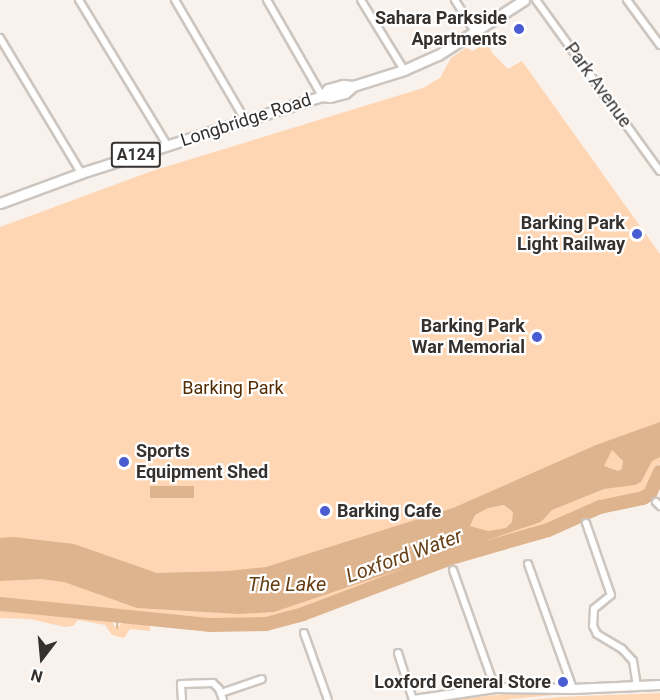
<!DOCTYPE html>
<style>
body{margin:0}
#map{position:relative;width:660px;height:700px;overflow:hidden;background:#f9f2ec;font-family:Roboto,sans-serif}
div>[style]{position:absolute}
.green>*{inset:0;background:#ffd6b4}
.water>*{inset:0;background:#deb48f;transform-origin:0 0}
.stream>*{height:2px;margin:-1px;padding:0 1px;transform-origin:1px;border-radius:1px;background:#deb48f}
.river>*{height:14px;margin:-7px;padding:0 7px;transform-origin:7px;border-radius:7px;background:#deb48f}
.roads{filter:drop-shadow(2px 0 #cdc6c0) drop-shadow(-2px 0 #cdc6c0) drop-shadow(0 2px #cdc6c0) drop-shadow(0 -2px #cdc6c0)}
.street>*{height:6px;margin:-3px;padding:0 3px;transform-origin:3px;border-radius:3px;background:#fff}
.secondary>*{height:8px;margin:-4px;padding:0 4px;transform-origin:4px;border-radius:4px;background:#fff}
.primary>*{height:9px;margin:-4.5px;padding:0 4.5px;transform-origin:4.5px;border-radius:4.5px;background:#fff}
.dots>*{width:16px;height:16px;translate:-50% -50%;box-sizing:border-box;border:3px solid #fff;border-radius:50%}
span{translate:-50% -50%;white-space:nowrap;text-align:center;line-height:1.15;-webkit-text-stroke:4.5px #fff;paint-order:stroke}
.shield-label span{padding:2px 4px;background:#fff;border:2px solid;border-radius:4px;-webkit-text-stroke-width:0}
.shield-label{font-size:16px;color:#34312f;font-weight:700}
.poi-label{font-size:18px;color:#34312f;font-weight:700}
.right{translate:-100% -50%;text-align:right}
.left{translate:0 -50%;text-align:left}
.street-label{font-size:18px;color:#34312f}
.park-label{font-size:18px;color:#522b00}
.water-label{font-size:20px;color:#683f15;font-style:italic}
.north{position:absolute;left:12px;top:628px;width:60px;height:60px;-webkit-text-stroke:4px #fff;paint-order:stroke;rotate:196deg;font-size:16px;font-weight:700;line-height:24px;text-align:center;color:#34312f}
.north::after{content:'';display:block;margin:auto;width:21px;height:27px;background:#34312f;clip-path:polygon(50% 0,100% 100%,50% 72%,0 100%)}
</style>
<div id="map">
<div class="green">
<i style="clip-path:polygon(488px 41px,492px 53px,508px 69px,522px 61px,660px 254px,660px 463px,647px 494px,613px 499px,577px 511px,542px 529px,426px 561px,273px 621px,241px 624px,102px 613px,0 602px,0 227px,152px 171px,423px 88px,440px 78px,451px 58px,466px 48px,473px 51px)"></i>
<i style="clip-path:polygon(0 607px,112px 621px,116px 629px,123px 622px,150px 624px,150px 631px,130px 629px,124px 638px,112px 635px,105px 625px,78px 620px,73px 626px,65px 627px,30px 619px,0 618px)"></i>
<i style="clip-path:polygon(515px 693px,563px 694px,504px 700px,448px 700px)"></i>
<i style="clip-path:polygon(660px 693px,660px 700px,530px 700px,559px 697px)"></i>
</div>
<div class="water">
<i style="clip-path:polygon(evenodd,660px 422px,660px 457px,652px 461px,641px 482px,635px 485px,604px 489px,552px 510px,541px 522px,274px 612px,239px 614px,137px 608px,64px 582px,41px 579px,0 581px,0 538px,14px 537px,74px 544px,157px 573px,228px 571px,266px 567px,453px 508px,596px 445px,660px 422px,612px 450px,623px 461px,622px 469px,618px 471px,604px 466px,612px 450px,660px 422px,504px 505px,513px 512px,512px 522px,506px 528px,488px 531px,470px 526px,475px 515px,488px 508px,504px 505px)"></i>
<i style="left:194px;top:486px;width:12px;height:44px;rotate:90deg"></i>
</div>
<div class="stream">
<i style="left:117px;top:628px;width:11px;rotate:-85deg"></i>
</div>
<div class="river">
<i style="left:0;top:604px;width:210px;rotate:5.7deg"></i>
<i style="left:209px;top:625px;width:57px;rotate:-1deg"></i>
<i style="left:266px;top:624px;width:38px;rotate:-15deg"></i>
<i style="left:303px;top:614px;width:158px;rotate:-20.7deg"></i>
<i style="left:451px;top:558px;width:101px;rotate:-16.1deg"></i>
<i style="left:548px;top:530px;width:57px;rotate:-23.9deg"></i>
<i style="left:600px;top:507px;width:44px;rotate:-11.8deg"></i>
<i style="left:643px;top:498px;width:8px;rotate:-30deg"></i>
<i style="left:650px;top:494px;width:24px;rotate:-66deg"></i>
</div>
<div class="roads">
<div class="street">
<i style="left:79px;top:0;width:170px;rotate:58.7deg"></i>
<i style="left:175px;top:0;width:139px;rotate:59.7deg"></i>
<i style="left:267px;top:0;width:111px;rotate:60.2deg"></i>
<i style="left:361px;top:0;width:82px;rotate:58.4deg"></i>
<i style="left:455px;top:0;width:38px;rotate:58deg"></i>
<i style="left:536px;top:0;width:211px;rotate:54.1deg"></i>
<i style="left:627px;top:0;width:56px;rotate:53.7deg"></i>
<i style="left:0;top:38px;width:157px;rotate:59deg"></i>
<i style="left:656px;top:502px;width:6px;rotate:45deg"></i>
<i style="left:586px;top:523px;width:76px;rotate:70.9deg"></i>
<i style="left:611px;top:595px;width:22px;rotate:141deg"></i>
<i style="left:594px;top:609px;width:17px;rotate:93deg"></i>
<i style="left:593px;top:626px;width:9px;rotate:63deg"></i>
<i style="left:597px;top:634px;width:29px;rotate:31deg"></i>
<i style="left:622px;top:649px;width:16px;rotate:47deg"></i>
<i style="left:633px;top:661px;width:26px;rotate:81deg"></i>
<i style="left:528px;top:564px;width:133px;rotate:70.2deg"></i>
<i style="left:453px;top:570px;width:125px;rotate:70.4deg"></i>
<i style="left:304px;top:633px;width:71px;rotate:70.3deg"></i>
<i style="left:398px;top:653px;width:49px;rotate:72.3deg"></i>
<i style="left:221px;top:693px;width:43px;rotate:-18.9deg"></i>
<i style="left:182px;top:700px;width:16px;rotate:-94deg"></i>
<i style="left:181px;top:684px;width:32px;rotate:-2deg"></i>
<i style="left:213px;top:683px;width:8px;rotate:45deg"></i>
<i style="left:219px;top:689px;width:12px;rotate:70deg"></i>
</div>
<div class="secondary">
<i style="left:414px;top:700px;width:82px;rotate:-8.4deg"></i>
<i style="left:495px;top:688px;width:78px;rotate:0.7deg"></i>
<i style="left:573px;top:689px;width:87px;rotate:-2.6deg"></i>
</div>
<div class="primary">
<i style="left:322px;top:96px;width:9px;rotate:-49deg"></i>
<i style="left:328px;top:89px;width:16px;rotate:-15deg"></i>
<i style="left:343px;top:85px;width:10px;rotate:6deg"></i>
<i style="left:0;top:203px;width:86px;rotate:-20.3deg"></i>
<i style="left:81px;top:173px;width:253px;rotate:-17.7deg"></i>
<i style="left:322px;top:96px;width:8px;rotate:7deg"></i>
<i style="left:330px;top:97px;width:16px;rotate:-15deg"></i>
<i style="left:345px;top:93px;width:11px;rotate:-41deg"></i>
<i style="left:353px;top:86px;width:53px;rotate:-17.4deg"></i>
<i style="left:404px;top:70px;width:37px;rotate:-24deg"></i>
<i style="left:438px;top:55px;width:102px;rotate:-32.6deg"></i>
</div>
</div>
<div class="dots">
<i style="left:519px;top:29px;background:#4a5cd1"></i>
<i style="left:637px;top:234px;background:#4a5cd1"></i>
<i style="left:537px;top:337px;background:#4a5cd1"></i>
<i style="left:124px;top:462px;background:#4a5cd1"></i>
<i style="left:325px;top:511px;background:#4a5cd1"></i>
<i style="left:563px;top:682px;background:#4a5cd1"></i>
</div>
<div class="shield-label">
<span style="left:136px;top:155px">A124</span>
</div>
<div class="poi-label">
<span class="right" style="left:507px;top:29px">Sahara Parkside<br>Apartments</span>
<span class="right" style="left:625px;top:234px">Barking Park<br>Light Railway</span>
<span class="right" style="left:525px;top:337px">Barking Park<br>War Memorial</span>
<span class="left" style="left:136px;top:462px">Sports<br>Equipment Shed</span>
<span class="left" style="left:337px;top:511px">Barking Cafe</span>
<span class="right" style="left:551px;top:682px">Loxford General Store</span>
</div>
<div class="street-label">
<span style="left:598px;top:85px;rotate:54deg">Park Avenue</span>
<span style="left:246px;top:120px;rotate:-18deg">Longbridge Road</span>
</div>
<div class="park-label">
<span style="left:233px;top:388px">Barking Park</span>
</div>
<div class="water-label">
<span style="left:404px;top:556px;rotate:-20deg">Loxford Water</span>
<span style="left:287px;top:584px">The Lake</span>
</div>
<div class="north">N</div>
</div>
